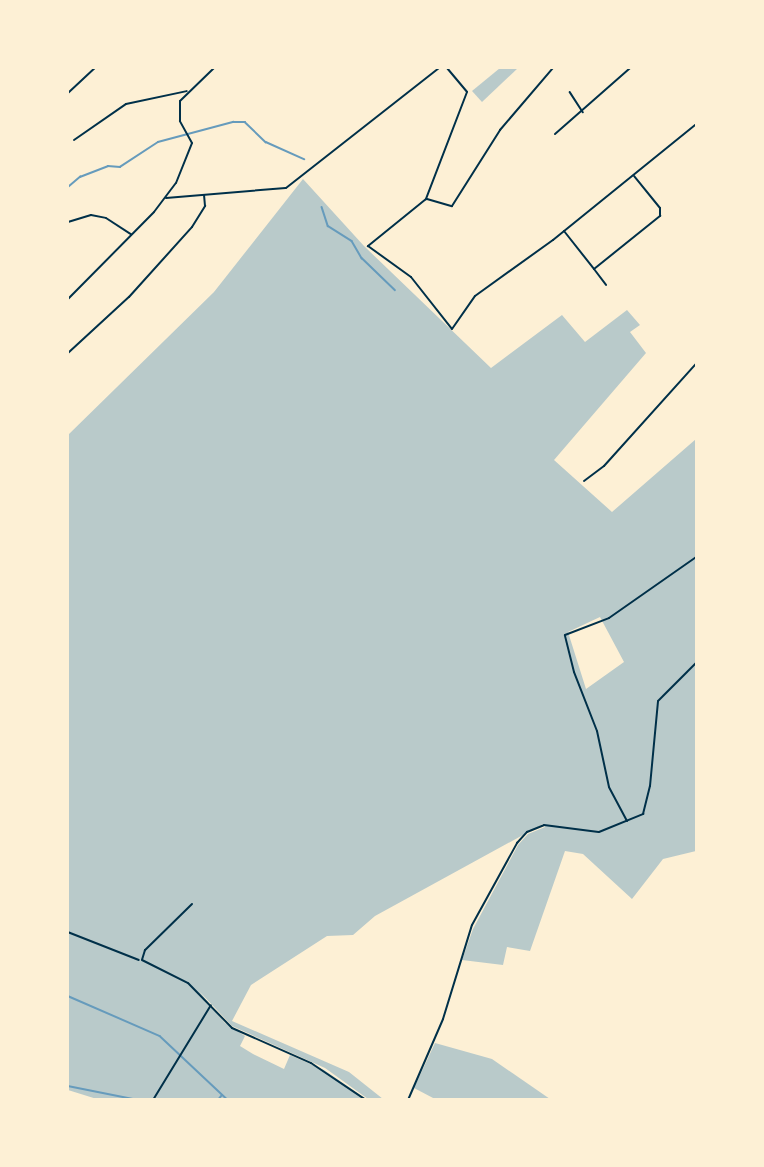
<!DOCTYPE html>
<style>
body{margin:0}
#map{position:relative;width:764px;height:1167px;overflow:hidden;background:#fdf0d5;font-family:"Nunito Sans",sans-serif}
div>[style]{position:absolute}
.green>*{inset:0;background:#b9caca}
.stream>*{height:1.5px;margin:-0.75px;padding:0 0.75px;transform-origin:0.75px;border-radius:0.75px;background:#669bbc}
.path>*{height:1.5px;margin:-0.75px;padding:0 0.75px;transform-origin:0.75px;border-radius:0.75px;background:#003049}
.service>*{height:1.5px;margin:-0.75px;padding:0 0.75px;transform-origin:0.75px;border-radius:0.75px;background:#003049}
.minor>*{height:2px;margin:-1px;padding:0 1px;transform-origin:1px;border-radius:1px;background:#003049}
span{translate:-50% -50%;white-space:nowrap;text-align:center;line-height:1.15;-webkit-text-stroke:6px #fdf0d5;paint-order:stroke}
.frame{position:absolute;inset:0;border:69px solid #fdf0d5;pointer-events:none}
</style>
<div id="map">
<div class="green">
<i style="clip-path:polygon(500px 68px,518px 68px,482px 102px,472px 91px)"></i>
<i style="clip-path:polygon(evenodd,303px 179px,364px 246px,491px 368px,562px 315px,585px 342px,627px 310px,640px 325px,630px 332px,646px 353px,554px 460px,612px 512px,696px 439px,696px 851px,663px 859px,632px 899px,583px 854px,565px 851px,530px 951px,507px 947px,503px 965px,462px 960px,473px 929px,518px 845px,528px 834px,545px 827px,543px 824px,375px 916px,353px 935px,327px 936px,251px 985px,232px 1021px,349px 1072px,383px 1099px,368px 1099px,325px 1068px,232px 1026px,199px 991px,225px 1023px,245px 1036px,240px 1046px,253px 1054px,284px 1069px,290px 1055px,324px 1070px,366px 1099px,100px 1100px,68px 1090px,68px 435px,214px 292px,303px 179px,600px 617px,624px 662px,586px 689px,568px 632px,600px 617px)"></i>
<i style="clip-path:polygon(435px 1043px,492px 1059px,550px 1099px,435px 1099px,414px 1088px)"></i>
</div>
<div class="stream">
<i style="left:68px;top:187px;width:16px;rotate:-40deg"></i>
<i style="left:80px;top:177px;width:30px;rotate:-21deg"></i>
<i style="left:108px;top:166px;width:12px;rotate:5deg"></i>
<i style="left:120px;top:167px;width:45px;rotate:-33.3deg"></i>
<i style="left:158px;top:142px;width:78px;rotate:-14.9deg"></i>
<i style="left:233px;top:122px;width:12px"></i>
<i style="left:245px;top:122px;width:29px;rotate:44deg"></i>
<i style="left:266px;top:142px;width:42px;rotate:24.1deg"></i>
<i style="left:322px;top:207px;width:20px;rotate:72deg"></i>
<i style="left:328px;top:226px;width:28px;rotate:32deg"></i>
<i style="left:352px;top:241px;width:20px;rotate:60deg"></i>
<i style="left:362px;top:258px;width:46px;rotate:44.1deg"></i>
<i style="left:68px;top:996px;width:100px;rotate:23.5deg"></i>
<i style="left:160px;top:1036px;width:93px;rotate:43.3deg"></i>
<i style="left:68px;top:1086px;width:71px;rotate:11.3deg"></i>
<i style="left:218px;top:1100px;width:6px;rotate:-51deg"></i>
</div>
<div class="path">
<i style="left:68px;top:932px;width:76px;rotate:21.5deg"></i>
</div>
<div class="service">
<i style="left:570px;top:92px;width:24px;rotate:57deg"></i>
</div>
<div class="minor">
<i style="left:447px;top:68px;width:31px;rotate:50deg"></i>
<i style="left:467px;top:92px;width:115px;rotate:111deg"></i>
<i style="left:426px;top:199px;width:75px;rotate:141deg"></i>
<i style="left:368px;top:246px;width:53px;rotate:35.8deg"></i>
<i style="left:411px;top:277px;width:66px;rotate:51.7deg"></i>
<i style="left:452px;top:329px;width:40px;rotate:-55.1deg"></i>
<i style="left:475px;top:296px;width:96px;rotate:-35.7deg"></i>
<i style="left:553px;top:240px;width:184px;rotate:-39deg"></i>
<i style="left:68px;top:93px;width:37px;rotate:-43deg"></i>
<i style="left:555px;top:134px;width:100px;rotate:-41.3deg"></i>
<i style="left:74px;top:140px;width:63px;rotate:-34.7deg"></i>
<i style="left:126px;top:104px;width:62px;rotate:-12deg"></i>
<i style="left:166px;top:198px;width:120px;rotate:-4.8deg"></i>
<i style="left:286px;top:188px;width:194px;rotate:-38.1deg"></i>
<i style="left:427px;top:199px;width:26px;rotate:16deg"></i>
<i style="left:452px;top:206px;width:90px;rotate:-57.7deg"></i>
<i style="left:500px;top:130px;width:82px;rotate:-49.5deg"></i>
<i style="left:68px;top:222px;width:24px;rotate:-17deg"></i>
<i style="left:91px;top:215px;width:15px;rotate:11deg"></i>
<i style="left:106px;top:218px;width:30px;rotate:33deg"></i>
<i style="left:564px;top:231px;width:48px;rotate:51.7deg"></i>
<i style="left:594px;top:269px;width:85px;rotate:-38.8deg"></i>
<i style="left:660px;top:216px;width:8px;rotate:-90deg"></i>
<i style="left:660px;top:208px;width:41px;rotate:-129.1deg"></i>
<i style="left:594px;top:269px;width:20px;rotate:53deg"></i>
<i style="left:68px;top:299px;width:122px;rotate:-45.3deg"></i>
<i style="left:154px;top:212px;width:36px;rotate:-53deg"></i>
<i style="left:176px;top:183px;width:43px;rotate:-68.2deg"></i>
<i style="left:192px;top:143px;width:25px;rotate:-119deg"></i>
<i style="left:180px;top:121px;width:20px;rotate:-90deg"></i>
<i style="left:180px;top:101px;width:47px;rotate:-44.1deg"></i>
<i style="left:68px;top:353px;width:83px;rotate:-42.6deg"></i>
<i style="left:129px;top:297px;width:94px;rotate:-48deg"></i>
<i style="left:192px;top:227px;width:25px;rotate:-58deg"></i>
<i style="left:205px;top:206px;width:11px;rotate:-95deg"></i>
<i style="left:584px;top:481px;width:25px;rotate:-37deg"></i>
<i style="left:604px;top:466px;width:137px;rotate:-48deg"></i>
<i style="left:627px;top:821px;width:38px;rotate:-118deg"></i>
<i style="left:609px;top:787px;width:57px;rotate:-102.1deg"></i>
<i style="left:597px;top:731px;width:63px;rotate:-111.3deg"></i>
<i style="left:574px;top:672px;width:38px;rotate:-104deg"></i>
<i style="left:565px;top:635px;width:47px;rotate:-21.1deg"></i>
<i style="left:609px;top:618px;width:106px;rotate:-35deg"></i>
<i style="left:192px;top:904px;width:66px;rotate:135.6deg"></i>
<i style="left:145px;top:950px;width:10px;rotate:107deg"></i>
<i style="left:142px;top:960px;width:51px;rotate:26.6deg"></i>
<i style="left:188px;top:983px;width:63px;rotate:45.6deg"></i>
<i style="left:232px;top:1028px;width:86px;rotate:23.9deg"></i>
<i style="left:311px;top:1063px;width:66px;rotate:33.9deg"></i>
<i style="left:153px;top:1100px;width:111px;rotate:-58.6deg"></i>
<i style="left:408px;top:1100px;width:88px;rotate:-66.6deg"></i>
<i style="left:443px;top:1019px;width:98px;rotate:-72.9deg"></i>
<i style="left:472px;top:925px;width:94px;rotate:-61.2deg"></i>
<i style="left:517px;top:843px;width:15px;rotate:-48deg"></i>
<i style="left:527px;top:832px;width:18px;rotate:-22deg"></i>
<i style="left:544px;top:825px;width:55px;rotate:7.3deg"></i>
<i style="left:599px;top:832px;width:48px;rotate:-22.2deg"></i>
<i style="left:643px;top:814px;width:29px;rotate:-76deg"></i>
<i style="left:650px;top:786px;width:85px;rotate:-84.6deg"></i>
<i style="left:658px;top:701px;width:54px;rotate:-45deg"></i>
</div>
<div class="frame"></div>
</div>
